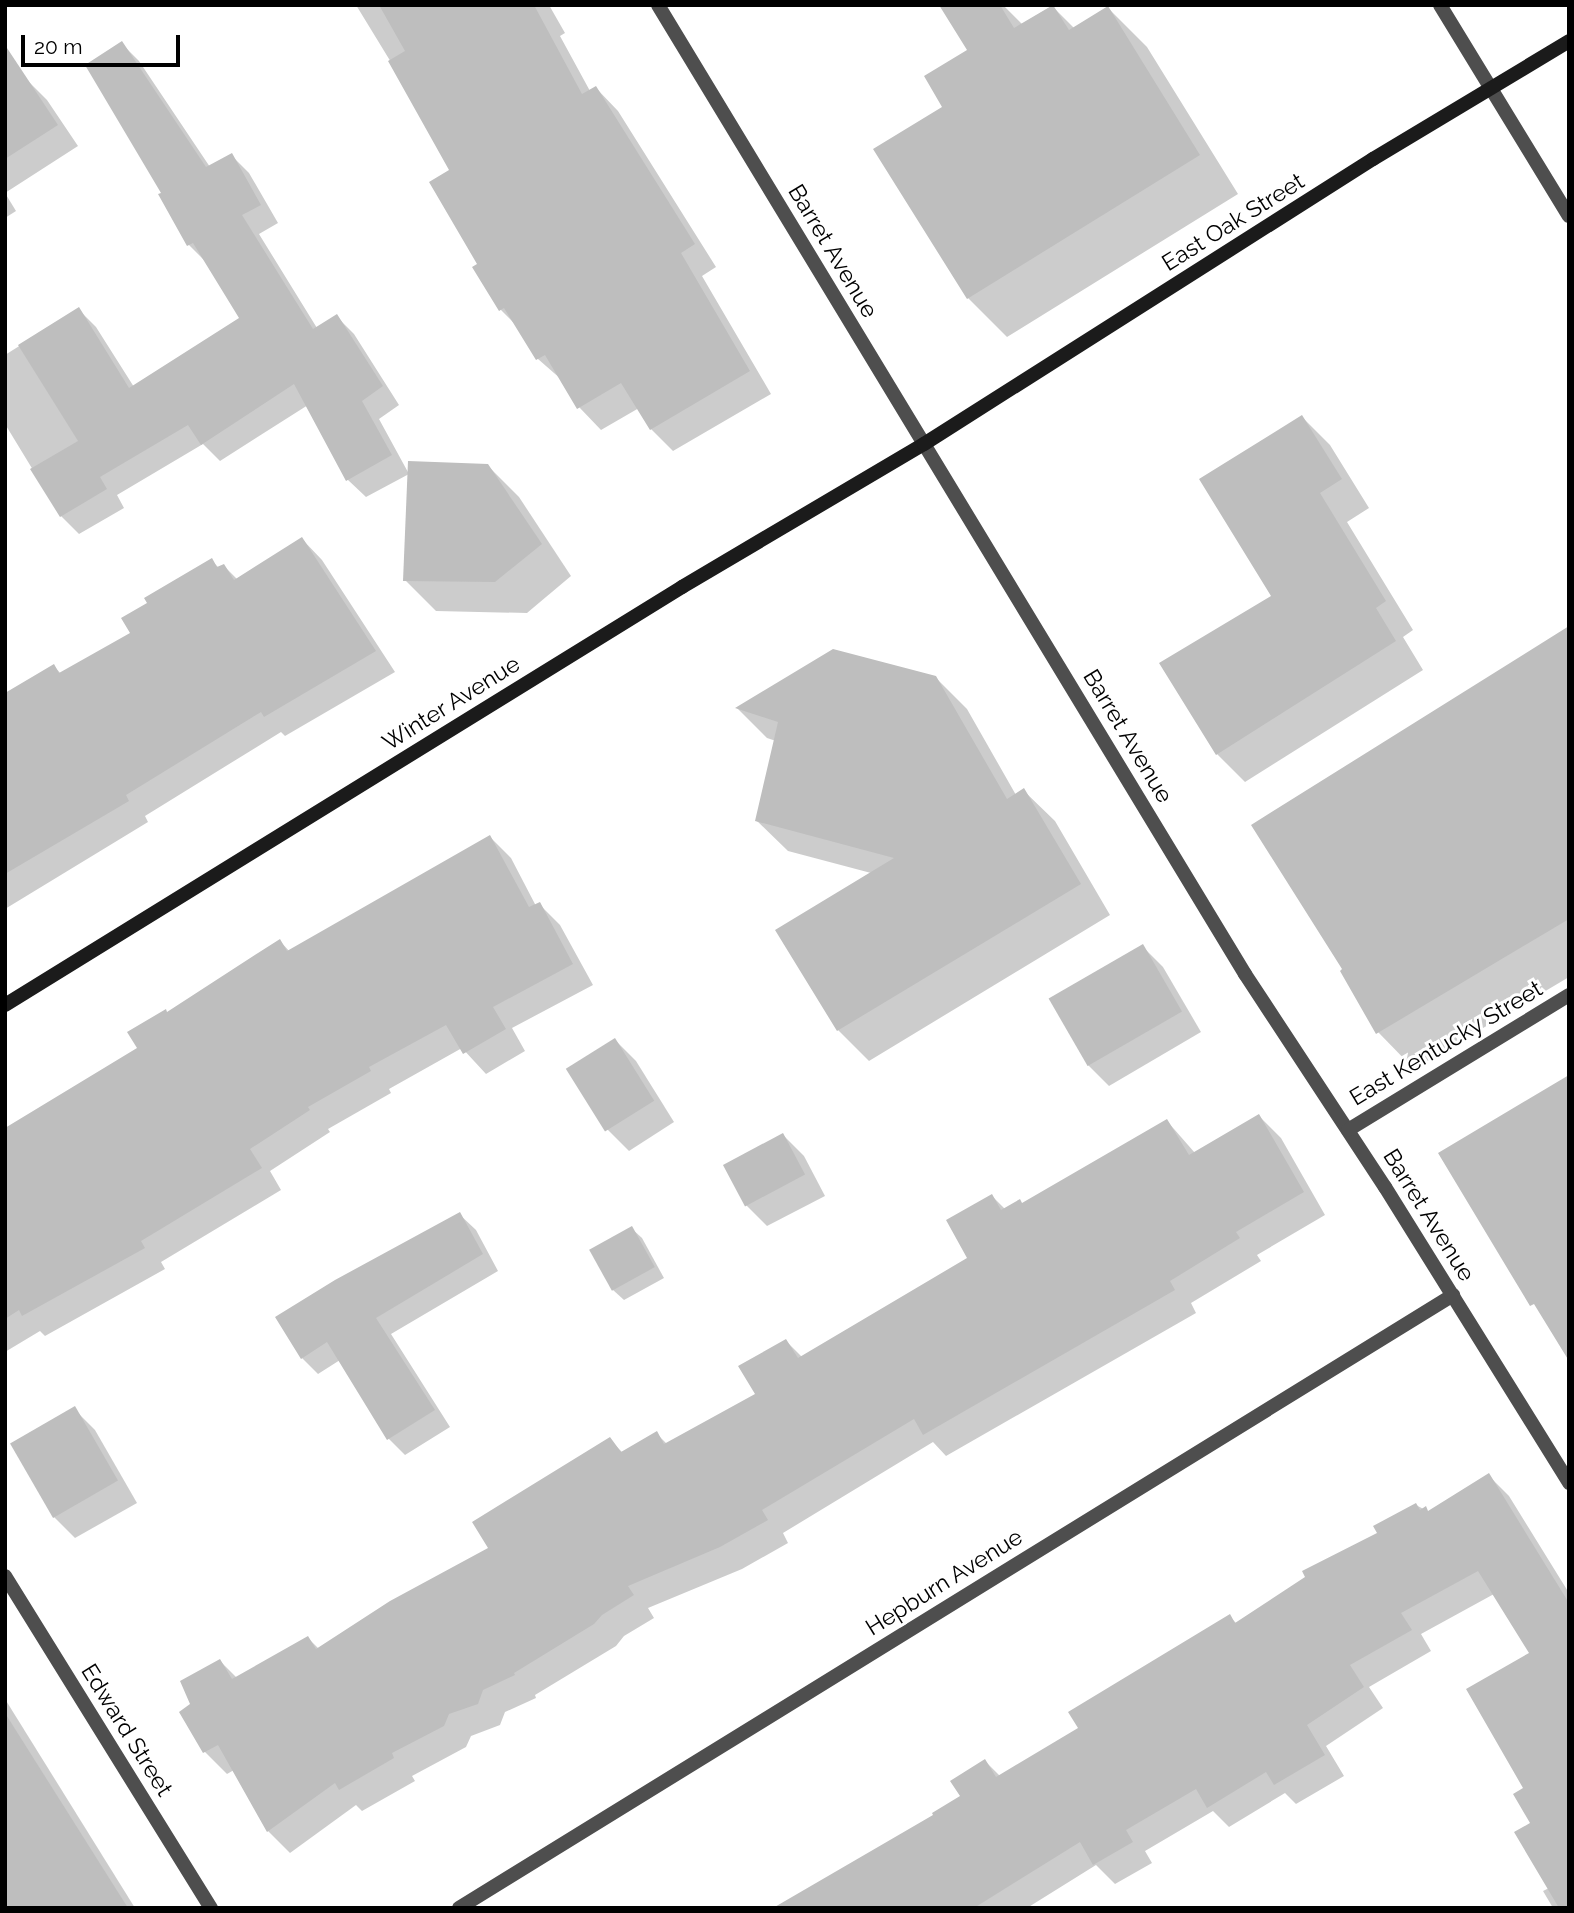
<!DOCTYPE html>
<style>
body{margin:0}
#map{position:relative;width:1574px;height:1913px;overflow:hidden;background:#fff;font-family:Raleway,sans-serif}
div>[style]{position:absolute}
.shadow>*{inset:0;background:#0003}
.building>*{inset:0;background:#bebebe;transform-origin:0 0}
.minor>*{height:14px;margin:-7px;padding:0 7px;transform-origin:7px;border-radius:7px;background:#4e4e4e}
.tertiary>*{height:14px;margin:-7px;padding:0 7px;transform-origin:7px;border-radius:7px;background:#4e4e4e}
.secondary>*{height:14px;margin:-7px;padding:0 7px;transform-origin:7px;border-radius:7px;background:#1b1b1b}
span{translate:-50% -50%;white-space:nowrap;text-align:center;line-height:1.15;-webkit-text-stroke:6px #fff;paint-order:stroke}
.street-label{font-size:23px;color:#000}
.frame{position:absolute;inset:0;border:7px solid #000;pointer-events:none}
.scale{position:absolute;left:21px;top:35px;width:159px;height:32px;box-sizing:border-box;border:4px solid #000;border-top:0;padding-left:9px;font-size:21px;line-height:24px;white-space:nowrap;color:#000;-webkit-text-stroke:5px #fff;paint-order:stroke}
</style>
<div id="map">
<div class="shadow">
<i style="clip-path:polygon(356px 5px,549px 5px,565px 33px,560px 36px,590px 91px,596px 88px,618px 111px,716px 267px,702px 276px,771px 394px,673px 451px,651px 429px,639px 408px,601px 430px,579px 407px,562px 380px,538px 359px,517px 326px,501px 310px,479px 264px,451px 171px,419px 108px)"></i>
<i style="clip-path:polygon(971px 5px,1003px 5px,1022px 24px,1052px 6px,1075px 29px,1108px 8px,1147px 47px,1238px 194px,1007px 337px,968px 298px,945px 108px,969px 50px)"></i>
<i style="clip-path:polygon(121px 43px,139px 61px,210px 167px,231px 155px,249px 173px,278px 223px,259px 234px,317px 328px,336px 316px,354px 334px,399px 405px,379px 419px,409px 474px,366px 497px,348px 480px,308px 405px,220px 461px,203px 444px,117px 495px,124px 508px,79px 534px,61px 516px,5px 424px,5px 355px,78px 309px,96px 327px,134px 387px,242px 318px,207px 263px,189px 245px,163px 193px)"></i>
<i style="clip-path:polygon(5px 46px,28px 81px,47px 100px,78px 146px,5px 193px)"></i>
<i style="clip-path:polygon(5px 193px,16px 211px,5px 218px)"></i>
<i style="clip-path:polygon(1302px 417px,1330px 445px,1369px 508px,1347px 522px,1413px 630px,1403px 637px,1423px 670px,1245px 782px,1217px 754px,1273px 596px)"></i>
<i style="clip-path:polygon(488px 466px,519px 497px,571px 576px,527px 613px,436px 611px,405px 580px)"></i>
<i style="clip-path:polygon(302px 539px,322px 560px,395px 672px,285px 736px,281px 732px,145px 816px,148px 822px,5px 909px,5px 728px,54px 666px,61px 674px,132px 633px,212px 561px,219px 568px,224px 566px,238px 580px)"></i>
<i style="clip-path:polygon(1569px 628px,1569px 977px,1414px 1069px,1378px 1032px,1344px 970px)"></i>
<i style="clip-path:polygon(935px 677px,967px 709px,1016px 795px,1024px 791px,1055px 821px,1110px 915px,869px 1061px,838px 1030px,871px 873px,788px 851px,757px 821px,776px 741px,767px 738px,737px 708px)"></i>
<i style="clip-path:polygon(490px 837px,511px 858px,536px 906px,539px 904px,560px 925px,593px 985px,512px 1028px,525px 1051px,486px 1074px,462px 1048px,389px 1089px,391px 1093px,328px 1129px,330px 1132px,270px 1171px,281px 1190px,161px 1262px,165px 1269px,45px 1336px,40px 1331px,5px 1352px,5px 1129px,139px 1049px,168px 1013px,280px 941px,290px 952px)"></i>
<i style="clip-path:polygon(1142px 946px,1163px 967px,1201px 1032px,1109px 1086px,1088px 1065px)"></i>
<i style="clip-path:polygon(615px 1040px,636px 1061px,674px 1122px,629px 1151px,608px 1130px,569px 1069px)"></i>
<i style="clip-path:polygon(1259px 1116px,1281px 1138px,1325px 1215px,1257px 1255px,1261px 1261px,1191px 1303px,1196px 1313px,946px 1456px,933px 1442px,783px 1533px,788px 1543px,742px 1569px,648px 1608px,654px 1618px,624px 1636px,616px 1646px,535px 1695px,536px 1698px,505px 1712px,500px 1725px,471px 1736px,466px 1747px,412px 1776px,415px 1781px,362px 1811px,356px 1805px,290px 1853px,268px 1831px,234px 1770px,227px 1774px,205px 1752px,192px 1704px,220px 1661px,237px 1678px,308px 1638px,319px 1649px,490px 1549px,610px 1440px,623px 1453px,656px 1433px,667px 1444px,757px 1394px,786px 1341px,803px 1358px,969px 1259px,992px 1196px,1006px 1210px,1023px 1205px,1167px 1121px,1195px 1153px)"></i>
<i style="clip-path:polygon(783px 1135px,804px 1156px,825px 1196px,767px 1226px,746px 1205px)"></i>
<i style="clip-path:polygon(459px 1214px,476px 1230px,498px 1271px,391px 1334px,450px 1427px,405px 1455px,389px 1439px,340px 1360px,318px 1374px,302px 1358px)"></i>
<i style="clip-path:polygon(631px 1228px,642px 1238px,664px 1278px,624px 1300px,613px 1290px)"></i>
<i style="clip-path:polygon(74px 1409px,95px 1430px,137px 1503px,75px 1538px,54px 1517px,12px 1444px)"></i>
<i style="clip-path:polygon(1489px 1476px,1509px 1496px,1569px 1593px,1569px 1908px,1553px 1908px,1543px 1891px,1549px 1888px,1525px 1789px,1531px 1654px,1494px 1594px,1421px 1634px,1431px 1651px,1369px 1687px,1383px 1708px,1326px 1746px,1344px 1776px,1296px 1804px,1285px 1793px,1229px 1827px,1213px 1811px,1145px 1851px,1152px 1863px,1115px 1884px,1096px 1865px,1027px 1908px,788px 1908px,962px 1797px,985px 1761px,1000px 1776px,1081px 1729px,1229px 1616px,1237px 1624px,1379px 1534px,1416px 1505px,1429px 1512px)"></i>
<i style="clip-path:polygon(5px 1699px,135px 1908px,5px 1908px)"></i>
</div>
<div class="building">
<i style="clip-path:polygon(379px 5px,534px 5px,582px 94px,596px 86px,695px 244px,681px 253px,750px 371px,650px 430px,621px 383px,577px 409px,545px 355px,536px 360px,504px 308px,499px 311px,472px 267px,477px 264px,429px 182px,449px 170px,388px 61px,405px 51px)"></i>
<i style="clip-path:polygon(939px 5px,1000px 5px,1014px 28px,1053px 5px,1069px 30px,1108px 6px,1200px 155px,967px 299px,873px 149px,942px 107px,924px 76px,967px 50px)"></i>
<i style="clip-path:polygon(122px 41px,206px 167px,232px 153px,261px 205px,242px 215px,313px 329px,337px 314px,383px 386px,362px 401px,392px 455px,346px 481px,294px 384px,201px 445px,188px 425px,100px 477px,107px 489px,60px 517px,30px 469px,78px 441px,18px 345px,79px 307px,129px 388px,239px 318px,193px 243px,187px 246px,158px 194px,161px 193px,85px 65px)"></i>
<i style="clip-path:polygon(5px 45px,58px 125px,5px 159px)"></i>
<i style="clip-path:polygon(1302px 415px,1342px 479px,1320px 493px,1386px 601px,1376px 608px,1396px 641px,1216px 755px,1159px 663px,1271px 596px,1199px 479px)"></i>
<i style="clip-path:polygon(408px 461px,488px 464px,542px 544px,495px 582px,403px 581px)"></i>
<i style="clip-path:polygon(302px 537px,376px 651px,264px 717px,261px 712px,126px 795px,129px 801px,5px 874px,5px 693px,54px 664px,59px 673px,130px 633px,121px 618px,147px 603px,144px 598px,212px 558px,217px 567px,224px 564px,234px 580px)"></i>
<i style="clip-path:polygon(1569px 626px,1569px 919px,1376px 1034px,1340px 971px,1342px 969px,1251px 825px)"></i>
<i style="clip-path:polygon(833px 649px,936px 676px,1007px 799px,1024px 788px,1081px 884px,837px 1031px,775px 930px,894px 858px,755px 821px,778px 722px,735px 708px)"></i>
<i style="clip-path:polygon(490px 835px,529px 907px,540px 902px,573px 964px,493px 1007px,506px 1029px,463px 1054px,446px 1025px,369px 1067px,371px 1071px,308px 1107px,310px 1110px,250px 1149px,262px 1168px,141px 1241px,145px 1248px,22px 1316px,19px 1310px,5px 1319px,5px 1128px,137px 1048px,127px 1032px,166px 1009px,167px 1012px,258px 953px,280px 939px,287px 951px)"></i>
<i style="left:1143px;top:944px;width:78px;height:109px;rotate:60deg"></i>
<i style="left:615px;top:1038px;width:74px;height:58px;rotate:58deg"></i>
<i style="clip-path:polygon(1569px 1075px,1569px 1361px,1534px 1304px,1530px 1306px,1438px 1153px)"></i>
<i style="clip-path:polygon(1259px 1114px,1304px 1192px,1236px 1232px,1240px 1238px,1170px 1281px,1175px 1290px,923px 1435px,914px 1419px,762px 1510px,768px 1520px,720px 1547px,628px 1586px,634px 1595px,602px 1615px,594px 1624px,514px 1673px,515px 1675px,483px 1690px,478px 1704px,449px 1714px,444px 1726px,392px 1753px,394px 1758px,339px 1790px,335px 1783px,267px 1832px,218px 1745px,203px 1753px,179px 1712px,190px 1704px,180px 1681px,220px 1659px,232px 1679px,308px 1636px,316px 1649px,390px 1601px,488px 1548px,472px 1522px,610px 1437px,621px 1452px,657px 1431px,664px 1444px,755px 1394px,738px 1366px,786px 1339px,798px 1358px,967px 1258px,946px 1220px,992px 1194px,1001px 1210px,1020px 1199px,1022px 1203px,1167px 1119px,1189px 1155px)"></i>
<i style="left:783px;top:1133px;width:47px;height:68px;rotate:62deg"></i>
<i style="clip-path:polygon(460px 1212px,483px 1254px,376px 1318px,435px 1410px,387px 1440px,327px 1342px,301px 1359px,275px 1317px,335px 1280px)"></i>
<i style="left:632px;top:1226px;width:47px;height:49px;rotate:61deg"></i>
<i style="left:75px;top:1406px;width:86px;height:75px;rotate:60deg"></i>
<i style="clip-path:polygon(1489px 1473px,1569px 1603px,1569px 1908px,1559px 1908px,1514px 1832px,1530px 1823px,1513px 1794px,1523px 1788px,1466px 1689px,1529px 1653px,1478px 1571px,1401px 1613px,1412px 1630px,1350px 1665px,1364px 1687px,1307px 1725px,1325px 1755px,1274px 1785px,1266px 1772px,1207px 1808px,1196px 1789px,1126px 1830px,1133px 1842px,1093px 1865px,1080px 1842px,974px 1908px,773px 1908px,933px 1815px,932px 1813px,960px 1796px,950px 1781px,985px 1759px,996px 1777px,1078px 1728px,1068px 1712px,1230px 1614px,1235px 1623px,1305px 1577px,1302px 1571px,1377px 1533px,1373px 1526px,1416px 1503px,1420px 1510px,1426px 1506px,1428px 1511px)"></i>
<i style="clip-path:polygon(5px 1713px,128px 1908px,5px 1908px)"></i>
</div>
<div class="minor">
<i style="left:1440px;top:5px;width:247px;rotate:58.6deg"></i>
<i style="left:5px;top:1576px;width:391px;rotate:58.2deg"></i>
<i style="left:459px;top:1908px;width:1168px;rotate:-31.66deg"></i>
</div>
<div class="tertiary">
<i style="left:658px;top:5px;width:1133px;rotate:58.79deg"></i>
<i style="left:1245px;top:974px;width:255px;rotate:56.7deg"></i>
<i style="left:1385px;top:1187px;width:349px;rotate:58.1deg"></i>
<i style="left:1348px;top:1130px;width:259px;rotate:-31.4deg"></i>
</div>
<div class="secondary">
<i style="left:5px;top:1005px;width:796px;rotate:-31.69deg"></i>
<i style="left:682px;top:587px;width:281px;rotate:-30.6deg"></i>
<i style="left:924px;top:444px;width:532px;rotate:-32.41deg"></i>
<i style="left:1373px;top:159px;width:229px;rotate:-31deg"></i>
</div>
<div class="street-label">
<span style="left:1233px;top:222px;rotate:-32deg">East Oak Street</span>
<span style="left:833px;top:251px;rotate:59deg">Barret Avenue</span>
<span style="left:451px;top:703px;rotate:-32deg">Winter Avenue</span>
<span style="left:1128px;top:736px;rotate:59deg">Barret Avenue</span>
<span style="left:1446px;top:1043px;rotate:-31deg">East Kentucky Street</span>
<span style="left:1429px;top:1215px;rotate:58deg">Barret Avenue</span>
<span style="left:944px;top:1582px;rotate:-32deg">Hepburn Avenue</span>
<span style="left:127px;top:1730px;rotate:58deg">Edward Street</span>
</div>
<div class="frame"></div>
<div class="scale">20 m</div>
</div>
